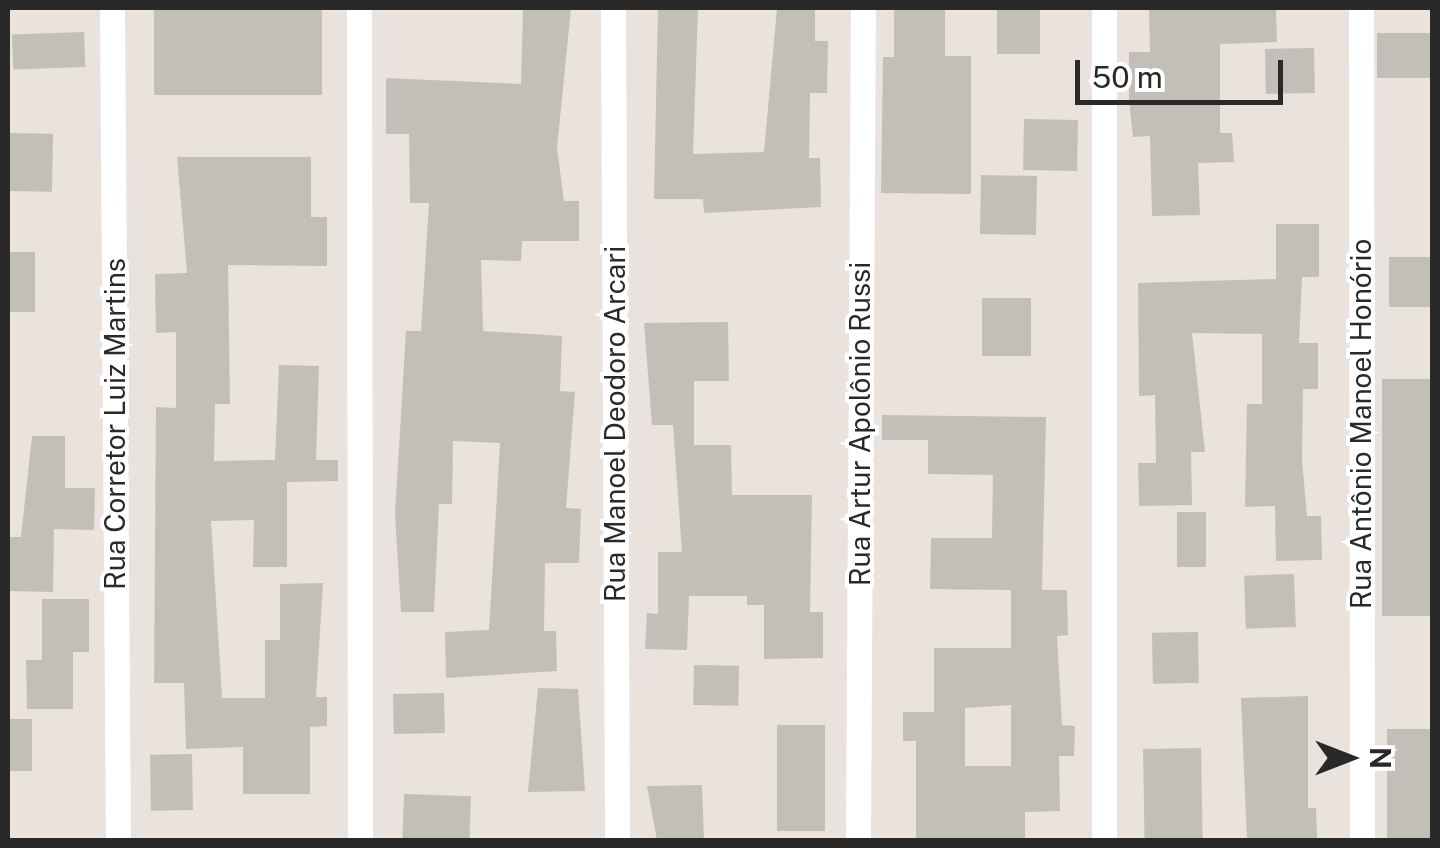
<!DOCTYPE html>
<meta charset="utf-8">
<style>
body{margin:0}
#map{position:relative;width:1440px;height:848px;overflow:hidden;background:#eae2dd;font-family:"Public Sans",sans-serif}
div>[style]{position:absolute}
.building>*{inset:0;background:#c2beb8;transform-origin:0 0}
.street>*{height:25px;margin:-12.5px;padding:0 12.5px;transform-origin:12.5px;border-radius:12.5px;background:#fff}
span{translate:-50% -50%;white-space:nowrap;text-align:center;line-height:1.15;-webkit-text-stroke:8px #fff;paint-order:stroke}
.street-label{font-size:28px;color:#292929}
.frame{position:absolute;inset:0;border:10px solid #292929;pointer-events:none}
.north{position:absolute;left:1300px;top:708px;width:100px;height:100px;-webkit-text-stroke:8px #fff;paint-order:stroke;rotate:90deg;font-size:28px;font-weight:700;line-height:40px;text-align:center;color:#292929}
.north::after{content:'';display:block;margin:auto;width:35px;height:45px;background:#292929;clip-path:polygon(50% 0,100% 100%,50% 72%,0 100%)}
.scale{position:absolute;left:1075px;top:60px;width:208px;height:45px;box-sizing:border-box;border:5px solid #292929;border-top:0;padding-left:12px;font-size:30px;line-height:35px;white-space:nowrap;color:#292929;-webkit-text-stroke:8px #fff;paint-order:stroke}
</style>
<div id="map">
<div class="building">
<i style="left:154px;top:8px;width:168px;height:87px"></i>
<i style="clip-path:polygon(523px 8px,571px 8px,557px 148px,564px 201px,579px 201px,579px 241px,522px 241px,521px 261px,481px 260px,483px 331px,562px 336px,560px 391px,575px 392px,566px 508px,581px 509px,579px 563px,545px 563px,544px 631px,556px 631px,557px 671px,446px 678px,445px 632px,489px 630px,500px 443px,453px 441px,452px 504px,439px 504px,434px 612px,401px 612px,395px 514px,406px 331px,421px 331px,429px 203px,410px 203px,409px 134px,386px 134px,386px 78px,521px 84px)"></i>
<i style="clip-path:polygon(658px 8px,698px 8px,693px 154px,764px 152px,777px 8px,815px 8px,815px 41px,828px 41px,827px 93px,810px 93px,809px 158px,820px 158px,821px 207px,704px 213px,703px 199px,654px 199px)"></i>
<i style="clip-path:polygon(894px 8px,945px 8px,945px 56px,971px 56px,971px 194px,881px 193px,883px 57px,894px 57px)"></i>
<i style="left:997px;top:8px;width:43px;height:46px"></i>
<i style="clip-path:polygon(1149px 8px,1276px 8px,1277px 42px,1220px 44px,1220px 133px,1232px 133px,1234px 162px,1198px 163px,1200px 215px,1152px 216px,1150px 136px,1133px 137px,1129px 101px,1129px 52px,1150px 52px)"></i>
<i style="left:84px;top:32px;width:35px;height:72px;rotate:88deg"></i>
<i style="left:1377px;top:33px;width:55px;height:45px"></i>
<i style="left:1314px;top:48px;width:45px;height:49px;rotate:89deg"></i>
<i style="left:1024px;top:119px;width:54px;height:51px;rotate:1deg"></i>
<i style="left:8px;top:133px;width:45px;height:58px;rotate:1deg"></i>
<i style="clip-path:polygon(177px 157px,311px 157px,311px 217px,327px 217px,327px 266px,228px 265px,230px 404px,215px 404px,214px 461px,275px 460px,279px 365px,319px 366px,316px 460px,338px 460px,338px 481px,287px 482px,287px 567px,253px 567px,254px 520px,211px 521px,222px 698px,265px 698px,265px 640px,280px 640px,280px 584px,323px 583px,316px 697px,327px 697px,327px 726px,310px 727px,310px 794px,243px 794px,243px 747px,186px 749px,184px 683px,154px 683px,156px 407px,176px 408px,176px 332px,156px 333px,155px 274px,187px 273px)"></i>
<i style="left:981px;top:175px;width:56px;height:59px;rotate:1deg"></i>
<i style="clip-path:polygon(1276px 224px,1319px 224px,1319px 277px,1302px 277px,1299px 343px,1318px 343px,1318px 389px,1303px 389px,1302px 460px,1307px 516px,1321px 516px,1322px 560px,1276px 561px,1275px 506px,1245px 507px,1247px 404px,1262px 404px,1262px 334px,1192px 333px,1205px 452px,1191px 452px,1192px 505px,1139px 506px,1138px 463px,1156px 463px,1155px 395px,1139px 396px,1138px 283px,1276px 279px)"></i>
<i style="left:8px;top:252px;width:27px;height:60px"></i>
<i style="left:1389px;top:257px;width:43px;height:50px"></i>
<i style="left:982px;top:298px;width:49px;height:58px"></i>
<i style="clip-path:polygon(728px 322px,729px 381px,694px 381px,694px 445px,731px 445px,732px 495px,812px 495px,810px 612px,823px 612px,823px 658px,764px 659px,764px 605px,747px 605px,747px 596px,689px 596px,687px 650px,645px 649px,647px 613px,658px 614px,658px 552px,682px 552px,673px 425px,652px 425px,644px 323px)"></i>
<i style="left:1382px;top:379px;width:50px;height:237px"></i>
<i style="clip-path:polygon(evenodd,882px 415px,1046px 417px,1042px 590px,1067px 590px,1068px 635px,1057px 636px,1062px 725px,1075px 726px,1074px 756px,1059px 756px,1060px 811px,1025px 812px,1025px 840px,916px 840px,916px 741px,903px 741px,903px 712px,934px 712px,934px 648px,1011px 648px,1011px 590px,930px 589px,931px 538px,992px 538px,993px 475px,928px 474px,928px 440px,882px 440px,882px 415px,1011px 705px,1011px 766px,965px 766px,965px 708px,1011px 705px)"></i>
<i style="clip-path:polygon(32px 436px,65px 436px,65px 488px,95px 488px,94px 530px,54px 529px,53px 592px,8px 591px,8px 537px,21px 537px)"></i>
<i style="left:1206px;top:512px;width:55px;height:29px;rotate:90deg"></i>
<i style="left:1294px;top:574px;width:53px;height:50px;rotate:88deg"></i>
<i style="clip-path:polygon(42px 599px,89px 599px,89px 652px,73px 652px,73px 709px,27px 709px,26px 660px,42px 660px)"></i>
<i style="left:1198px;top:632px;width:51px;height:46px;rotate:89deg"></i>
<i style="left:694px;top:665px;width:45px;height:40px;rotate:1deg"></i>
<i style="clip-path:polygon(538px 688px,578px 689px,585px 791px,528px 792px)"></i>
<i style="left:444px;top:693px;width:40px;height:51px;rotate:89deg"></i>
<i style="clip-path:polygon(1308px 696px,1308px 808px,1316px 808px,1317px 840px,1247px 840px,1241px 698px)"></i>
<i style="left:8px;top:719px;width:24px;height:52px"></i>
<i style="left:777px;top:725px;width:48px;height:106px"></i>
<i style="left:1387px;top:729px;width:45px;height:111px"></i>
<i style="left:1201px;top:748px;width:92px;height:58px;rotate:89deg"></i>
<i style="left:192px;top:754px;width:56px;height:42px;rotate:89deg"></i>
<i style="clip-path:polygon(702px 785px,704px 840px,657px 840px,647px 786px)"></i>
<i style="left:404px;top:794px;width:67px;height:46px;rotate:2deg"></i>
</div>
<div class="street">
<i style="left:112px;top:8px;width:832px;rotate:89.59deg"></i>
<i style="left:359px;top:8px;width:832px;rotate:89.93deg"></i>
<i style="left:613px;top:8px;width:832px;rotate:89.72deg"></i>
<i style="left:1104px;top:8px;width:832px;rotate:90deg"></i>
<i style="left:1361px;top:8px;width:832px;rotate:89.93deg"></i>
<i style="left:858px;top:840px;width:832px;rotate:-89.66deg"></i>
</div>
<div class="street-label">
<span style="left:115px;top:424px;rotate:-90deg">Rua Corretor Luiz Martins</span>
<span style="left:615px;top:424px;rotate:-90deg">Rua Manoel Deodoro Arcari</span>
<span style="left:860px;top:424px;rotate:-90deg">Rua Artur Apolônio Russi</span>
<span style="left:1361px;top:424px;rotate:-90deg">Rua Antônio Manoel Honório</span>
</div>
<div class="frame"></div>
<div class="north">N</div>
<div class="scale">50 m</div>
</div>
